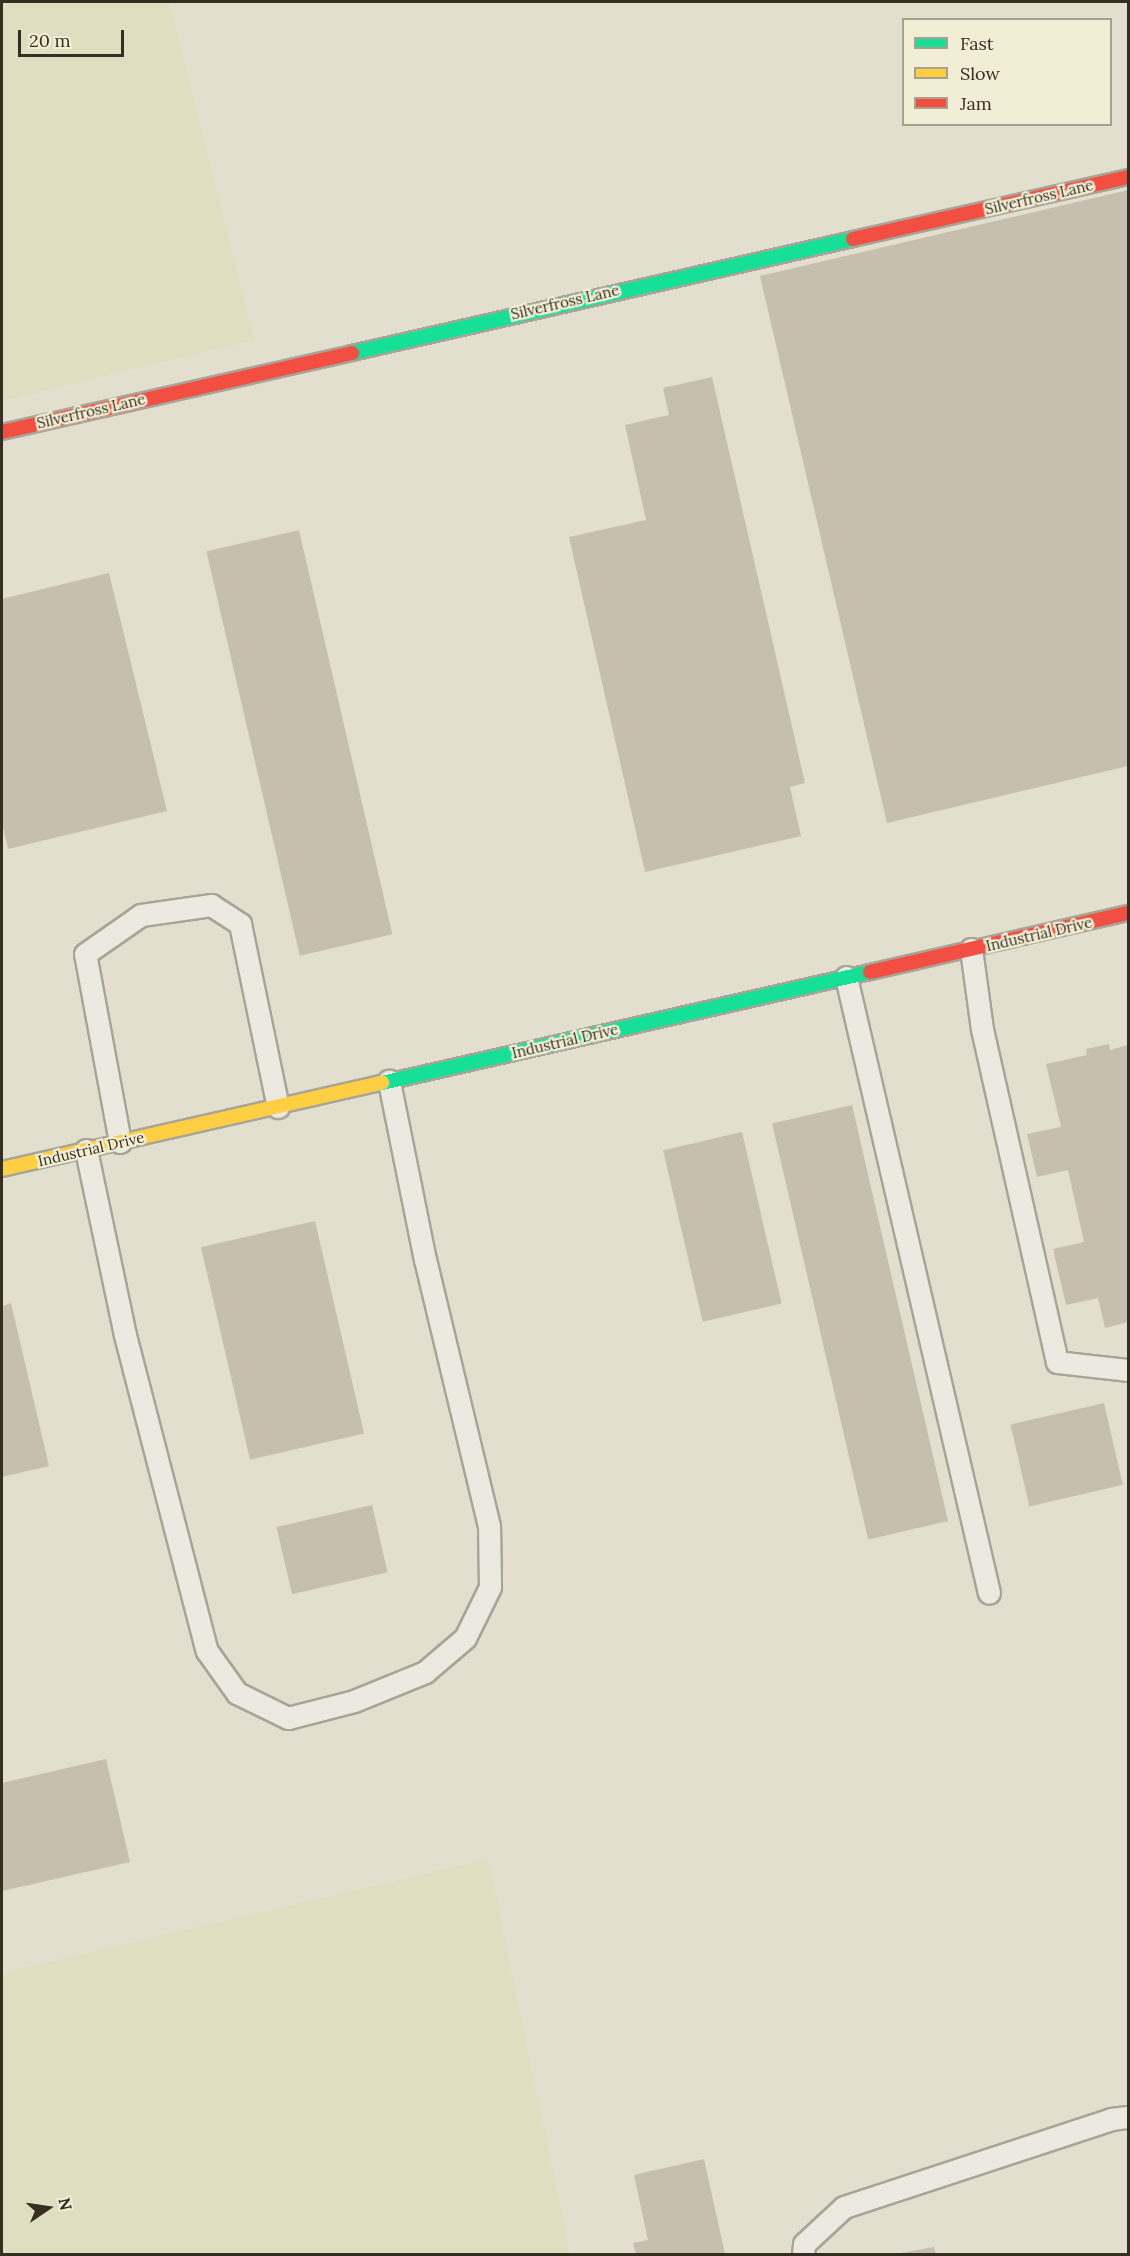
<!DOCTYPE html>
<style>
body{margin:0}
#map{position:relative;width:1130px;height:2256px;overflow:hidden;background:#e2dfcf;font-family:Lora,serif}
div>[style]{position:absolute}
.farmland>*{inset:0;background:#e0dec1}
.building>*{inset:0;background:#c6bfb0;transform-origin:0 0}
.roads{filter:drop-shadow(2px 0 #a8a497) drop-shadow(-2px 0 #a8a497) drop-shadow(0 2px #a8a497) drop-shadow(0 -2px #a8a497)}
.lane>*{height:21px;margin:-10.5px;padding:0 10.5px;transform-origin:10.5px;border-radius:10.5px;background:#ebe9e0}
.fast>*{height:14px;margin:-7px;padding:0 7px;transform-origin:7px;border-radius:7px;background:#16e098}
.slow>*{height:14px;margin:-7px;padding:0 7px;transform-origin:7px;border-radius:7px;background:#ffcf43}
.jam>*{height:14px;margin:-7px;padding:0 7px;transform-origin:7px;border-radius:7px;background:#f24e42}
span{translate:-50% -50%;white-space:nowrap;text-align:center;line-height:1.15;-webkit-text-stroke:4.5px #f2eed6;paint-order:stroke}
.street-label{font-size:15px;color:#362e20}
.frame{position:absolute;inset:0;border:3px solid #362e20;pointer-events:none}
.legend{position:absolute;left:902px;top:18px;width:210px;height:108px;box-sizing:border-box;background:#f2eed6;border:2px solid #a7a18d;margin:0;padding:8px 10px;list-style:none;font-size:18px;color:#362e20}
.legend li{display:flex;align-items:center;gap:12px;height:30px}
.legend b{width:30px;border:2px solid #a7a18d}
.north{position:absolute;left:18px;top:2178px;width:60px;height:60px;-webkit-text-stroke:4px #f2eed6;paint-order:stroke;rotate:77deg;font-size:16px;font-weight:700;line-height:24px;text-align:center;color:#362e20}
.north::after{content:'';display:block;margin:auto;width:21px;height:27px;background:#362e20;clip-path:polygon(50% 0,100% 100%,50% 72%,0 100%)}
.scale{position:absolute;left:18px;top:30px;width:106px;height:27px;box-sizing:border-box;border:3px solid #362e20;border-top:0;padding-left:8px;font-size:18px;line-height:21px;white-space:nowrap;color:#362e20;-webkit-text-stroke:4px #f2eed6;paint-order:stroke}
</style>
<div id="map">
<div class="farmland">
<i style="clip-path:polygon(2px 2px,169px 2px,254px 340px,2px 401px)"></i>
<i style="clip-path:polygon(488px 1859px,570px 2254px,2px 2254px,2px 1973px)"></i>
</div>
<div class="building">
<i style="clip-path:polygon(1128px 190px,1128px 766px,887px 823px,760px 276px)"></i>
<i style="clip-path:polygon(712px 377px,805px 783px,790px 787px,801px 836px,645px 872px,569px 537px,646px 520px,625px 425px,669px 415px,663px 388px)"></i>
<i style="left:299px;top:530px;width:415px;height:95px;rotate:77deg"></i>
<i style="clip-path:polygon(109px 573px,167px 811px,8px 849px,2px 823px,2px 599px)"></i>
<i style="clip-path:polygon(1109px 1044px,1110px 1050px,1128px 1045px,1128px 1322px,1105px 1328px,1098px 1298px,1066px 1305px,1053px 1249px,1084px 1242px,1068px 1170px,1037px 1177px,1027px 1134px,1061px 1127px,1046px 1064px,1087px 1055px,1086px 1049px)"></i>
<i style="left:852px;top:1105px;width:427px;height:82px;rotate:77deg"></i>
<i style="left:742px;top:1132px;width:176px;height:81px;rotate:77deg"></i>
<i style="left:315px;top:1221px;width:218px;height:117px;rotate:77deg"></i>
<i style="clip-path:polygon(11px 1303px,49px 1466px,2px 1477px,2px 1306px)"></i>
<i style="left:1104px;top:1403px;width:84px;height:96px;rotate:77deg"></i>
<i style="left:372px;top:1505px;width:69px;height:98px;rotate:77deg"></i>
<i style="clip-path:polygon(106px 1759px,130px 1862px,2px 1891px,2px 1783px)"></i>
<i style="clip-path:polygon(704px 2159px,725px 2254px,636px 2254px,633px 2243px,648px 2240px,634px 2175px)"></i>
<i style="clip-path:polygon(934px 2247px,936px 2254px,901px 2254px,901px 2253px)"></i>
</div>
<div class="roads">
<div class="lane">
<i style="left:971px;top:949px;width:81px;rotate:82.2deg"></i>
<i style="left:982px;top:1029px;width:341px;rotate:77.3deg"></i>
<i style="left:1057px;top:1362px;width:71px;rotate:6.4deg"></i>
<i style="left:846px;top:977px;width:632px;rotate:76.93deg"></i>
<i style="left:120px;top:1142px;width:191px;rotate:-100.5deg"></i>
<i style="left:85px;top:954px;width:68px;rotate:-34.9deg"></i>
<i style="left:141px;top:915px;width:71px;rotate:-8.1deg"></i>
<i style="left:211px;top:905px;width:35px;rotate:33deg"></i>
<i style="left:240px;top:924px;width:187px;rotate:78.3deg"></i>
<i style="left:86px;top:1150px;width:189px;rotate:78.1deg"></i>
<i style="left:125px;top:1335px;width:326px;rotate:75.5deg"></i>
<i style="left:207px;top:1651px;width:52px;rotate:54.5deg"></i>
<i style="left:237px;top:1693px;width:57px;rotate:26.1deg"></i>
<i style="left:288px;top:1718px;width:68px;rotate:-14.4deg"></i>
<i style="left:354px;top:1701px;width:77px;rotate:-22.2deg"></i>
<i style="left:425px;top:1672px;width:52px;rotate:-40.4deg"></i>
<i style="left:465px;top:1638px;width:57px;rotate:-63.9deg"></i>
<i style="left:490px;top:1587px;width:61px;rotate:-90.9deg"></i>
<i style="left:489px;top:1526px;width:274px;rotate:-103.5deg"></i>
<i style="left:425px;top:1260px;width:183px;rotate:-101.4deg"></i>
<i style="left:803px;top:2254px;width:10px;rotate:-84deg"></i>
<i style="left:804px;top:2244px;width:54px;rotate:-42.8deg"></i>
<i style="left:844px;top:2207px;width:281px;rotate:-18.2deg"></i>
<i style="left:1111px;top:2119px;width:17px;rotate:-7deg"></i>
</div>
<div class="fast">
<i style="left:352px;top:353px;width:514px;rotate:-12.82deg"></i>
<i style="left:382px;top:1083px;width:500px;rotate:-12.81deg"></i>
</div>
<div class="slow">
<i style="left:2px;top:1169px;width:390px;rotate:-12.8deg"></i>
</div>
<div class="jam">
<i style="left:853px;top:239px;width:282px;rotate:-12.7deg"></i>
<i style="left:2px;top:432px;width:359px;rotate:-12.7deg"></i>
<i style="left:870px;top:972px;width:265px;rotate:-12.9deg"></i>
</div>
</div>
<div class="street-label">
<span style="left:1039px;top:197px;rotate:-13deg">Silverfross Lane</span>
<span style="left:565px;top:302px;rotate:-13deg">Silverfross Lane</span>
<span style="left:91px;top:411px;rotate:-13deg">Silverfross Lane</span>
<span style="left:1039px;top:934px;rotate:-13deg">Industrial Drive</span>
<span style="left:565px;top:1041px;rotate:-13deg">Industrial Drive</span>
<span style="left:91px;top:1149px;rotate:-13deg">Industrial Drive</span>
</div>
<div class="frame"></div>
<ul class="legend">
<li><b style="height:8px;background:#16e098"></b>Fast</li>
<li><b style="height:8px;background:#ffcf43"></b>Slow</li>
<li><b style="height:8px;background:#f24e42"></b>Jam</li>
</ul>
<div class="north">N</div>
<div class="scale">20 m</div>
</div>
